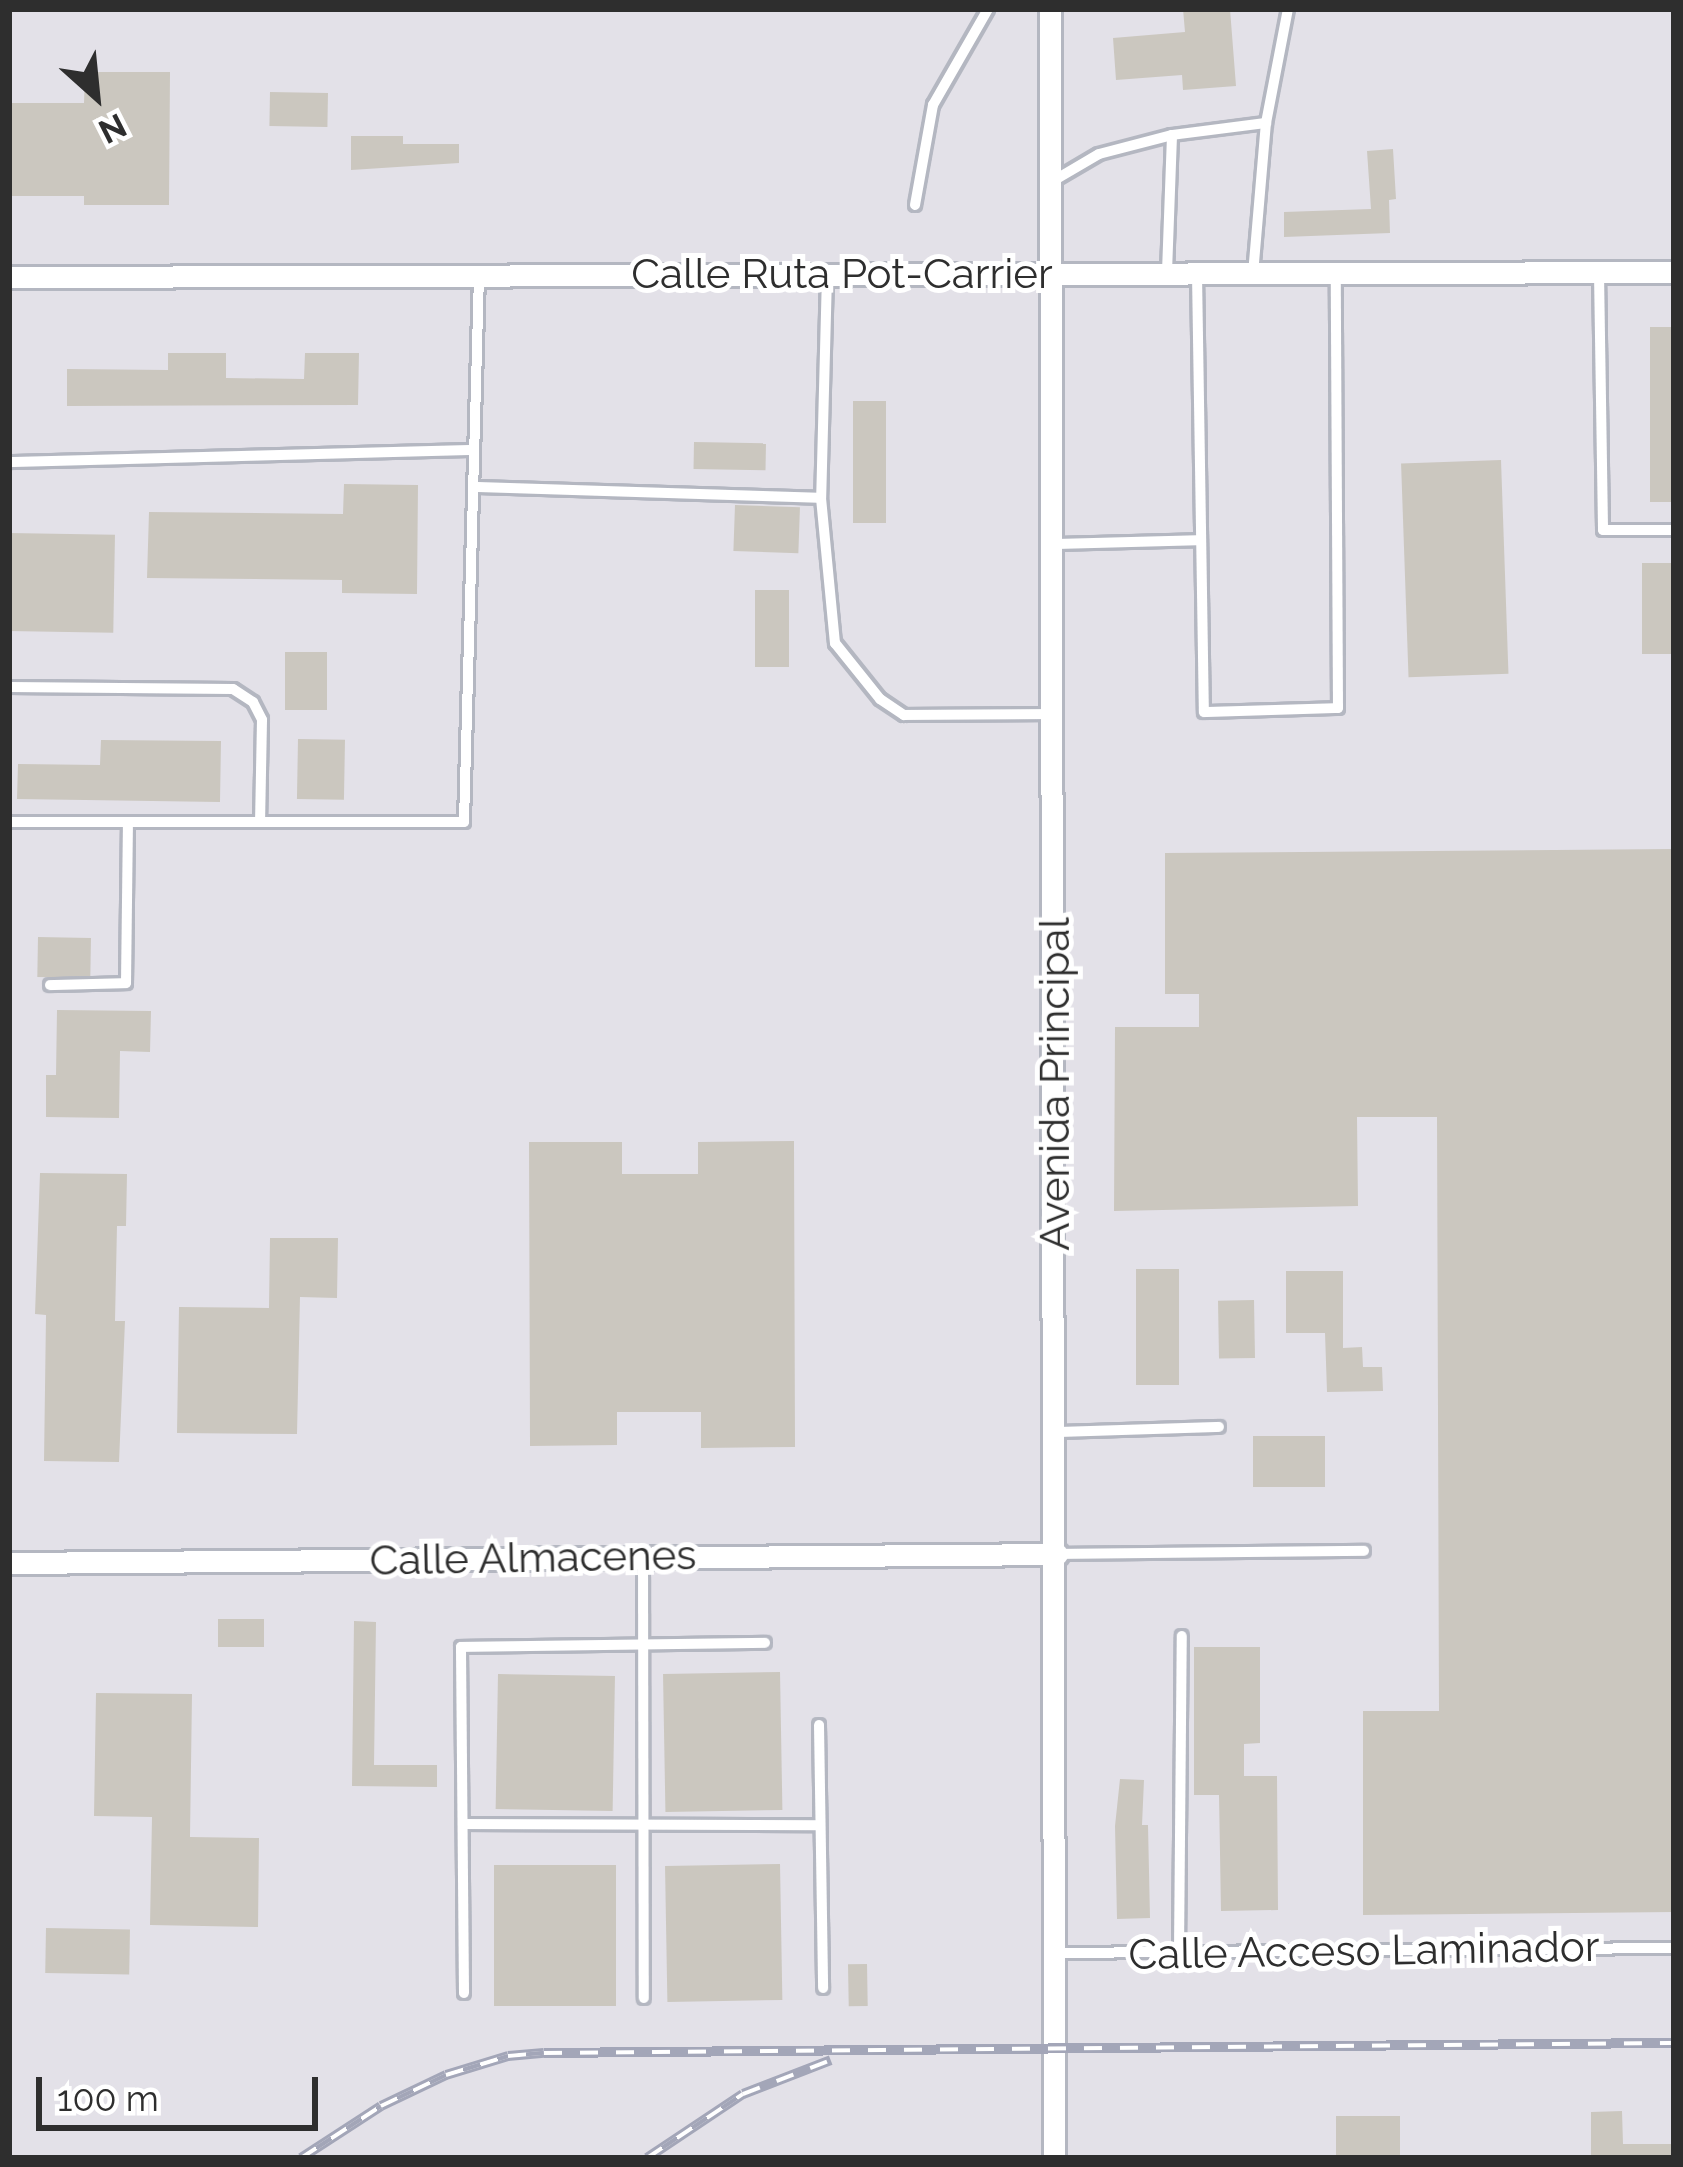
<!DOCTYPE html>
<style>
body{margin:0}
#map{position:relative;width:1683px;height:2167px;overflow:hidden;background:#efe9e1;font-family:Raleway,sans-serif}
div>[style]{position:absolute}
.industrial>*{inset:0;background:#e3e1e8;transform-origin:0 0}
.building>*{inset:0;background:#cbc7bf;transform-origin:0 0}
.roads{filter:drop-shadow(3px 0 #b4b7c1) drop-shadow(-3px 0 #b4b7c1) drop-shadow(0 3px #b4b7c1) drop-shadow(0 -3px #b4b7c1)}
.service>*{height:10px;margin:-5px;padding:0 5px;transform-origin:5px;border-radius:5px;background:#fff}
.minor>*{height:21px;margin:-10.5px;padding:0 10.5px;transform-origin:10.5px;border-radius:10.5px;background:#fff}
.rail>*{height:10px;margin-top:-5px;transform-origin:0;background:repeating-linear-gradient(90deg,#fff 0 18px,#a3a6b8 0 36px);box-sizing:border-box;border-block:3px solid #a3a6b8}
span{translate:-50% -50%;white-space:nowrap;text-align:center;line-height:1.15;-webkit-text-stroke:10px #fff;paint-order:stroke}
.street-label{font-size:42px;color:#2e2e2e}
.frame{position:absolute;inset:0;border:12px solid #2e2e2e;pointer-events:none}
.north{position:absolute;left:36px;top:36px;width:120px;height:120px;-webkit-text-stroke:9px #fff;paint-order:stroke;rotate:153deg;font-size:33px;font-weight:700;line-height:48px;text-align:center;color:#2e2e2e}
.north::after{content:'';display:block;margin:auto;width:42px;height:54px;background:#2e2e2e;clip-path:polygon(50% 0,100% 100%,50% 72%,0 100%)}
.scale{position:absolute;left:36px;top:2077px;width:282px;height:54px;box-sizing:border-box;border:6px solid #2e2e2e;border-top:0;padding-left:15px;font-size:36px;line-height:42px;white-space:nowrap;color:#2e2e2e;-webkit-text-stroke:9px #fff;paint-order:stroke}
</style>
<div id="map">
<div class="industrial">
<i style="left:9px;top:9px;width:1665px;height:2149px"></i>
</div>
<div class="building">
<i style="clip-path:polygon(1183px 9px,1230px 9px,1236px 86px,1183px 90px,1182px 75px,1116px 80px,1113px 38px,1185px 32px)"></i>
<i style="clip-path:polygon(85px 72px,170px 72px,169px 205px,84px 205px,84px 196px,9px 196px,9px 103px,84px 103px)"></i>
<i style="left:270px;top:92px;width:58px;height:34px;rotate:1deg"></i>
<i style="clip-path:polygon(351px 136px,403px 136px,403px 144px,459px 144px,459px 163px,351px 170px)"></i>
<i style="clip-path:polygon(1393px 149px,1396px 199px,1389px 200px,1390px 233px,1284px 237px,1284px 212px,1371px 209px,1367px 151px)"></i>
<i style="left:1650px;top:327px;width:24px;height:175px"></i>
<i style="clip-path:polygon(168px 353px,226px 353px,226px 378px,304px 379px,305px 353px,359px 353px,358px 405px,67px 406px,67px 369px,168px 370px)"></i>
<i style="left:853px;top:401px;width:33px;height:122px"></i>
<i style="left:694px;top:442px;width:72px;height:27px;rotate:1deg"></i>
<i style="left:1501px;top:460px;width:214px;height:100px;rotate:88deg"></i>
<i style="clip-path:polygon(344px 484px,418px 485px,417px 594px,342px 593px,342px 580px,147px 578px,149px 512px,343px 514px)"></i>
<i style="left:735px;top:505px;width:65px;height:46px;rotate:2deg"></i>
<i style="left:9px;top:533px;width:106px;height:98px;rotate:1deg"></i>
<i style="left:1674px;top:563px;width:91px;height:32px;rotate:90deg"></i>
<i style="left:755px;top:590px;width:34px;height:77px"></i>
<i style="left:285px;top:652px;width:42px;height:58px"></i>
<i style="left:298px;top:739px;width:47px;height:60px;rotate:1deg"></i>
<i style="clip-path:polygon(101px 740px,221px 741px,220px 802px,17px 799px,18px 764px,100px 765px)"></i>
<i style="clip-path:polygon(1674px 849px,1674px 1912px,1363px 1915px,1363px 1711px,1439px 1711px,1437px 1117px,1357px 1117px,1358px 1206px,1114px 1211px,1115px 1027px,1199px 1027px,1199px 994px,1165px 994px,1165px 853px)"></i>
<i style="left:38px;top:937px;width:53px;height:40px;rotate:1deg"></i>
<i style="clip-path:polygon(57px 1010px,151px 1011px,150px 1052px,120px 1051px,119px 1118px,46px 1117px,46px 1075px,56px 1075px)"></i>
<i style="clip-path:polygon(794px 1141px,795px 1447px,701px 1448px,701px 1412px,617px 1412px,617px 1445px,530px 1446px,529px 1142px,622px 1142px,622px 1174px,698px 1174px,698px 1142px)"></i>
<i style="clip-path:polygon(40px 1173px,127px 1174px,126px 1226px,117px 1226px,115px 1321px,125px 1321px,119px 1462px,44px 1461px,46px 1315px,35px 1314px)"></i>
<i style="clip-path:polygon(270px 1238px,338px 1238px,337px 1298px,300px 1297px,297px 1434px,177px 1433px,179px 1307px,269px 1308px)"></i>
<i style="left:1136px;top:1269px;width:43px;height:116px"></i>
<i style="clip-path:polygon(1286px 1271px,1343px 1271px,1343px 1348px,1362px 1347px,1363px 1367px,1382px 1367px,1383px 1391px,1327px 1392px,1325px 1333px,1286px 1333px)"></i>
<i style="left:1254px;top:1300px;width:58px;height:36px;rotate:89deg"></i>
<i style="left:1325px;top:1436px;width:51px;height:72px;rotate:90deg"></i>
<i style="left:218px;top:1619px;width:46px;height:28px"></i>
<i style="clip-path:polygon(354px 1621px,376px 1622px,374px 1765px,437px 1765px,437px 1787px,352px 1786px)"></i>
<i style="clip-path:polygon(1194px 1647px,1260px 1647px,1260px 1743px,1244px 1744px,1244px 1776px,1277px 1776px,1278px 1910px,1221px 1911px,1219px 1795px,1194px 1795px)"></i>
<i style="left:780px;top:1672px;width:138px;height:117px;rotate:89deg"></i>
<i style="left:498px;top:1674px;width:117px;height:135px;rotate:1deg"></i>
<i style="clip-path:polygon(96px 1693px,192px 1694px,190px 1837px,259px 1838px,258px 1927px,150px 1925px,152px 1817px,94px 1816px)"></i>
<i style="clip-path:polygon(1120px 1779px,1144px 1780px,1142px 1825px,1148px 1825px,1150px 1918px,1117px 1919px,1115px 1826px)"></i>
<i style="left:780px;top:1864px;width:136px;height:115px;rotate:89deg"></i>
<i style="left:616px;top:1865px;width:141px;height:122px;rotate:90deg"></i>
<i style="left:46px;top:1928px;width:84px;height:45px;rotate:1deg"></i>
<i style="left:867px;top:1964px;width:42px;height:19px;rotate:89deg"></i>
<i style="clip-path:polygon(1622px 2111px,1623px 2144px,1674px 2144px,1674px 2158px,1591px 2158px,1591px 2112px)"></i>
<i style="left:1336px;top:2116px;width:64px;height:42px"></i>
</div>
<div class="roads">
<div class="service">
<i style="left:1053px;top:181px;width:53px;rotate:-30.4deg"></i>
<i style="left:1099px;top:154px;width:75px;rotate:-14.6deg"></i>
<i style="left:915px;top:205px;width:102px;rotate:-79.8deg"></i>
<i style="left:933px;top:105px;width:111px;rotate:-60.2deg"></i>
<i style="left:1167px;top:272px;width:137px;rotate:-87.9deg"></i>
<i style="left:1172px;top:135px;width:95px;rotate:-7.3deg"></i>
<i style="left:1266px;top:123px;width:116px;rotate:-79.1deg"></i>
<i style="left:1599px;top:273px;width:257px;rotate:89.1deg"></i>
<i style="left:1603px;top:530px;width:71px"></i>
<i style="left:1197px;top:274px;width:438px;rotate:89.1deg"></i>
<i style="left:1204px;top:712px;width:134px;rotate:-1.7deg"></i>
<i style="left:1338px;top:708px;width:435px;rotate:-90.3deg"></i>
<i style="left:1253px;top:274px;width:152px;rotate:-85.1deg"></i>
<i style="left:827px;top:275px;width:223px;rotate:91.5deg"></i>
<i style="left:821px;top:498px;width:146px;rotate:84.5deg"></i>
<i style="left:835px;top:643px;width:72px;rotate:51.2deg"></i>
<i style="left:880px;top:699px;width:29px;rotate:34deg"></i>
<i style="left:904px;top:715px;width:149px;rotate:-0.4deg"></i>
<i style="left:9px;top:462px;width:465px;rotate:-1.5deg"></i>
<i style="left:475px;top:487px;width:346px;rotate:1.8deg"></i>
<i style="left:1052px;top:544px;width:149px;rotate:-1.5deg"></i>
<i style="left:9px;top:687px;width:224px;rotate:0.5deg"></i>
<i style="left:233px;top:689px;width:24px;rotate:33deg"></i>
<i style="left:253px;top:702px;width:20px;rotate:63deg"></i>
<i style="left:262px;top:720px;width:102px;rotate:91.1deg"></i>
<i style="left:9px;top:822px;width:455px"></i>
<i style="left:464px;top:822px;width:547px;rotate:-88.43deg"></i>
<i style="left:50px;top:985px;width:76px;rotate:-1.5deg"></i>
<i style="left:126px;top:983px;width:161px;rotate:-89.3deg"></i>
<i style="left:1056px;top:1432px;width:163px;rotate:-1.8deg"></i>
<i style="left:1057px;top:1554px;width:307px;rotate:-0.6deg"></i>
<i style="left:643px;top:1557px;width:441px;rotate:89.9deg"></i>
<i style="left:819px;top:1725px;width:263px;rotate:89.1deg"></i>
<i style="left:463px;top:1824px;width:357px;rotate:0.2deg"></i>
<i style="left:1179px;top:1952px;width:316px;rotate:-89.5deg"></i>
<i style="left:1053px;top:1953px;width:621px;rotate:-0.46deg"></i>
<i style="left:464px;top:1993px;width:346px;rotate:-90.5deg"></i>
<i style="left:461px;top:1647px;width:304px;rotate:-0.8deg"></i>
</div>
<div class="minor">
<i style="left:1050px;top:9px;width:2149px;rotate:89.89deg"></i>
<i style="left:9px;top:277px;width:1665px;rotate:-0.17deg"></i>
<i style="left:9px;top:1563px;width:1048px;rotate:-0.49deg"></i>
</div>
</div>
<div class="rail">
<i style="left:301px;top:2158px;width:95px;rotate:-33deg"></i>
<i style="left:381px;top:2106px;width:72px;rotate:-25.5deg"></i>
<i style="left:446px;top:2075px;width:65px;rotate:-17deg"></i>
<i style="left:508px;top:2056px;width:36px;rotate:-5deg"></i>
<i style="left:544px;top:2053px;width:1130px;rotate:-0.51deg"></i>
<i style="left:647px;top:2158px;width:115px;rotate:-33.7deg"></i>
<i style="left:743px;top:2094px;width:94px;rotate:-21.1deg"></i>
</div>
<div class="street-label">
<span style="left:842px;top:274px">Calle Ruta Pot-Carrier</span>
<span style="left:1055px;top:1084px;rotate:-90deg">Avenida Principal</span>
<span style="left:533px;top:1558px;rotate:-1deg">Calle Almacenes</span>
<span style="left:1364px;top:1951px;rotate:-1deg">Calle Acceso Laminador</span>
</div>
<div class="frame"></div>
<div class="north">N</div>
<div class="scale">100 m</div>
</div>
